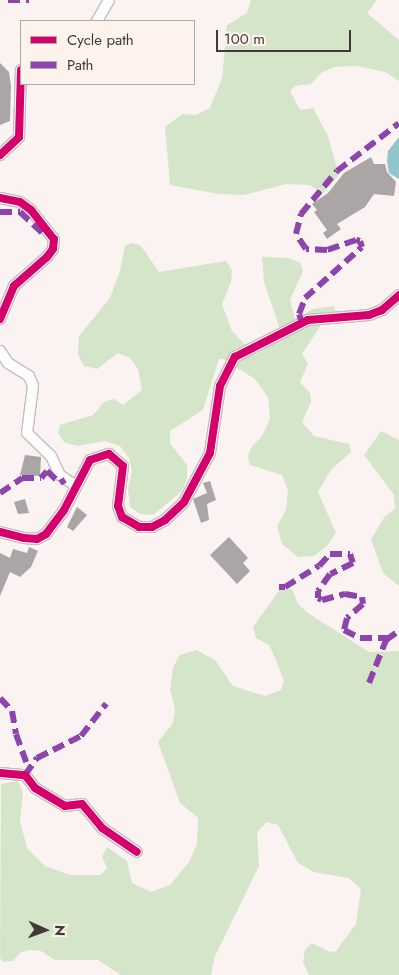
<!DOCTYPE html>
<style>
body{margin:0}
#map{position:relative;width:399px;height:975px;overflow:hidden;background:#faf3f1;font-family:Jost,sans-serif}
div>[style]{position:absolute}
.green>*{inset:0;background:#d5e5ca}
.water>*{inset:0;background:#90c5cc}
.building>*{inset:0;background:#aba6a6}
.roads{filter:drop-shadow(1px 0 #c4bfbd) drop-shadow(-1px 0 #c4bfbd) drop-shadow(0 1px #c4bfbd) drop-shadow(0 -1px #c4bfbd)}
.street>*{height:10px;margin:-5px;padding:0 5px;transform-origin:5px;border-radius:5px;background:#fefdfd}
.quiet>*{height:6px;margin-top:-3px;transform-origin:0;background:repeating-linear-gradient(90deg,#8e44ad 0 12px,transparent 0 18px)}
.cycleway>*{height:8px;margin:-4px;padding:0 4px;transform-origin:4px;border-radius:4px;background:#d6006c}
span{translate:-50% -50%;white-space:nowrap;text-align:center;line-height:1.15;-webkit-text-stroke:5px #fef2ed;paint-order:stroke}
.legend{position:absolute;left:20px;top:20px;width:175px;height:65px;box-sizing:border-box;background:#fef2ed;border:1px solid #b2a8a5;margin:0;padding:6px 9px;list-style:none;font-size:15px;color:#3f3a39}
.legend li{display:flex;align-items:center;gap:10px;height:25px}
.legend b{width:25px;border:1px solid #b2a8a5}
.north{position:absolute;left:20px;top:905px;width:50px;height:50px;-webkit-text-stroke:4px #fef2ed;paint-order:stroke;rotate:92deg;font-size:14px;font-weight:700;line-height:20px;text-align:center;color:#3f3a39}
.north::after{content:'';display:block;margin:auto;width:18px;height:22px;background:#3f3a39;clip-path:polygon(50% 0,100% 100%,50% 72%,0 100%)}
.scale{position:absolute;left:216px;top:30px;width:135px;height:22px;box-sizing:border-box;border:2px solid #3f3a39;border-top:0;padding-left:6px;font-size:15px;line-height:18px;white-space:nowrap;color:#3f3a39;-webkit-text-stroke:4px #fef2ed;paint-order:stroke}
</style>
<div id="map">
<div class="green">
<i style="clip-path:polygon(251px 0,377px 0,367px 13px,399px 40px,399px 81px,385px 72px,357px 66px,335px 67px,321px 73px,311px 84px,295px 86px,290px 91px,300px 110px,313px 108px,328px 136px,339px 175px,323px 193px,309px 185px,286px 184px,244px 195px,219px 194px,170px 185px,165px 127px,182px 114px,196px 115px,210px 108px,222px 78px,227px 25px,247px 13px)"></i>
<i style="clip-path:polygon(133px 243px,141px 246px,159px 272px,226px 261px,232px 270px,231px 282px,222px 304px,232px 331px,255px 355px,283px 338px,264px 282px,262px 257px,289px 258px,300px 263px,303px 271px,290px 300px,295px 319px,313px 309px,334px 306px,336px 319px,323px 322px,302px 354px,308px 364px,300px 382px,310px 393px,311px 402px,302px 422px,314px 436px,349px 444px,351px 452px,331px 470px,318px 492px,336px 533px,327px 546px,314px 556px,298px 557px,282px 544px,277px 526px,286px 510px,288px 490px,282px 475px,250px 465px,248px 456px,252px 446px,262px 436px,270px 419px,268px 397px,255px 379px,223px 359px,219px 359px,203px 410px,170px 431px,170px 443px,187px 465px,187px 478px,182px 491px,153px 515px,140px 514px,130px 507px,128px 488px,132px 471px,129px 458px,120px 446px,105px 441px,77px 446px,64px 442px,58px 433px,60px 425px,93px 415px,104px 402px,114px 399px,123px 405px,142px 390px,138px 369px,130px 358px,118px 353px,97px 369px,84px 366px,78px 355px,79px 336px,110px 298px,120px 271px,125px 245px)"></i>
<i style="clip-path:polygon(381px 431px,399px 440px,399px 586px,383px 573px,371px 540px,385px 516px,395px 509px,394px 495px,364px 455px)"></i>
<i style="clip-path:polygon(281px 588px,292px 589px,298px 604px,308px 613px,369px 652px,399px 651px,399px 975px,309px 975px,303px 962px,305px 950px,312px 943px,330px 952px,336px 951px,356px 924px,361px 889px,349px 878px,314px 872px,298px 863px,278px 825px,267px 822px,257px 832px,259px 866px,215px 956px,211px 975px,121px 975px,98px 960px,55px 960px,41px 951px,29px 950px,20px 953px,13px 961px,3px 962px,0 958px,1px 784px,18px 781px,23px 793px,20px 821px,27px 848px,45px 866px,70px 875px,101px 875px,107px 868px,102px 857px,107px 847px,127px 861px,132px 883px,151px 892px,170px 885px,189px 862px,197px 844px,198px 818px,180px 803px,158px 742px,173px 723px,175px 709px,170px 690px,173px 667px,180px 655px,196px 650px,215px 660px,233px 686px,265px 696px,281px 690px,284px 681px,278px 665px,269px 645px,256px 638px,253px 627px)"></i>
</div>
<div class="water">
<i style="clip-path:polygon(399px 137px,399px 179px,389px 173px,387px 161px,388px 151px)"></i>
</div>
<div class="building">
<i style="clip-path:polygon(0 63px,9px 72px,11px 86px,10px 121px,0 125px)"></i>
<i style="clip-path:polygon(371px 157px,374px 164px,385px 164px,387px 172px,396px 182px,394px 196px,374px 194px,365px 207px,337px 224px,341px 229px,327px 239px,323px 233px,327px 230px,314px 212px,317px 210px,312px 204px,328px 193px,344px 173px)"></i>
<i style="clip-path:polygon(25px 455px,41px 457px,40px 476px,20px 475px)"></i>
<i style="clip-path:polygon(210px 481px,216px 500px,207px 504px,209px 520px,201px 523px,193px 499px,207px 493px,203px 483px)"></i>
<i style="clip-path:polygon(25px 499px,29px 513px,18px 514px,14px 502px)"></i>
<i style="clip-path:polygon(77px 507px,87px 515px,73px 531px,67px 527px)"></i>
<i style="clip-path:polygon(229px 537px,248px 558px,243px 563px,250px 571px,237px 584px,210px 555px)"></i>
<i style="clip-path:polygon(29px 547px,38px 551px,31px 567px,20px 577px,10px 572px,0 596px,0 553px,10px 558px,13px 549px,27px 553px)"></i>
</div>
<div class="roads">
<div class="street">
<i style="left:97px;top:21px;width:24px;rotate:-60deg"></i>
<i style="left:0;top:155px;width:26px;rotate:-43deg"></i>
<i style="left:19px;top:137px;width:67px;rotate:-88.3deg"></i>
<i style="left:0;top:198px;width:20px;rotate:11deg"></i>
<i style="left:20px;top:202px;width:14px;rotate:36deg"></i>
<i style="left:31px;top:210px;width:37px;rotate:52deg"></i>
<i style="left:54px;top:239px;width:10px;rotate:96deg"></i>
<i style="left:53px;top:249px;width:10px;rotate:127deg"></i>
<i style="left:47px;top:257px;width:44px;rotate:138.7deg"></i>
<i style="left:14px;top:286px;width:36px;rotate:113deg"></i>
<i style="left:0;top:351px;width:14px;rotate:56deg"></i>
<i style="left:8px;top:363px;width:25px;rotate:32deg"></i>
<i style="left:29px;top:376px;width:11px;rotate:68deg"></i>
<i style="left:33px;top:386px;width:47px;rotate:97.3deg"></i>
<i style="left:27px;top:433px;width:33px;rotate:44deg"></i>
<i style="left:51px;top:456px;width:21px;rotate:65deg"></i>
<i style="left:60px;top:475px;width:19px;rotate:35deg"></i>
<i style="left:0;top:532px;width:25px;rotate:14deg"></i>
<i style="left:24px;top:538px;width:13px;rotate:4deg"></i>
<i style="left:37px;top:539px;width:10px;rotate:-29deg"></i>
<i style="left:46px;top:534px;width:30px;rotate:-53deg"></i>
<i style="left:64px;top:510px;width:56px;rotate:-62.5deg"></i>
<i style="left:90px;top:460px;width:20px;rotate:-18deg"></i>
<i style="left:109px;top:454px;width:18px;rotate:41deg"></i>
<i style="left:123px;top:466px;width:40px;rotate:97.1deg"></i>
<i style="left:118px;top:506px;width:12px;rotate:70deg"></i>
<i style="left:122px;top:517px;width:20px;rotate:30deg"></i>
<i style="left:139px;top:527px;width:13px"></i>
<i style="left:152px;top:527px;width:15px;rotate:-28deg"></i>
<i style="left:165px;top:520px;width:26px;rotate:-43deg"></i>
<i style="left:184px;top:502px;width:55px;rotate:-62deg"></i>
<i style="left:210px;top:453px;width:68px;rotate:-81.5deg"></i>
<i style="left:220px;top:386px;width:33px;rotate:-63deg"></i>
<i style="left:235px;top:357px;width:82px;rotate:-26.9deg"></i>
<i style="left:308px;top:320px;width:61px;rotate:-4.7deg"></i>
<i style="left:369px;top:315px;width:14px;rotate:-21deg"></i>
<i style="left:382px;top:310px;width:23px;rotate:-41deg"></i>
<i style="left:0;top:773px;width:25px;rotate:5deg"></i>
<i style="left:25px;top:775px;width:16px;rotate:52deg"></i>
<i style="left:35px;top:788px;width:35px;rotate:31deg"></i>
<i style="left:65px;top:806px;width:17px;rotate:-7deg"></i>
<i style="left:82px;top:804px;width:31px;rotate:50deg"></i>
<i style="left:102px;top:828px;width:42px;rotate:34.4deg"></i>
</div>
</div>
<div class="quiet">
<i style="left:8px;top:0;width:21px"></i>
<i style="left:0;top:212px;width:20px"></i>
<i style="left:20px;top:212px;width:34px;rotate:43deg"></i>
<i style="left:302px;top:323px;width:9px;rotate:-108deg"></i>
<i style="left:299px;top:314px;width:17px;rotate:-69deg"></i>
<i style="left:305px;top:298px;width:76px;rotate:-41.8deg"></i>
<i style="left:362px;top:247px;width:6px;rotate:-108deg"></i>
<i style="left:360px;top:241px;width:4px;rotate:-166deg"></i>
<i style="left:356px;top:240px;width:31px;rotate:161deg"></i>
<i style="left:327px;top:250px;width:21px;rotate:-177deg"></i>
<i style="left:306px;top:249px;width:18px;rotate:-124deg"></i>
<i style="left:296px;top:234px;width:21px;rotate:-76deg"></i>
<i style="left:301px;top:214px;width:56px;rotate:-50.1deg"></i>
<i style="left:337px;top:171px;width:78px;rotate:-37.7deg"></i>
<i style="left:0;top:493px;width:27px;rotate:-34deg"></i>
<i style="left:22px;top:478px;width:19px"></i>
<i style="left:41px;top:478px;width:9px;rotate:-49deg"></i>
<i style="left:47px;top:471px;width:18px;rotate:43deg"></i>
<i style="left:60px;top:483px;width:6px;rotate:-31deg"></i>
<i style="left:279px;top:587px;width:6px"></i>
<i style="left:285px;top:587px;width:40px;rotate:-32deg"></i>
<i style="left:319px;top:566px;width:16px;rotate:-47deg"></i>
<i style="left:330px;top:554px;width:20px"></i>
<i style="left:350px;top:554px;width:9px;rotate:72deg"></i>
<i style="left:353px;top:563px;width:25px;rotate:154deg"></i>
<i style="left:330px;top:574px;width:21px;rotate:125deg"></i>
<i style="left:318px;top:591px;width:7px;rotate:90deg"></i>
<i style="left:318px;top:598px;width:4px;rotate:27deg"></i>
<i style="left:322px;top:600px;width:24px;rotate:-15deg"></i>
<i style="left:345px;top:594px;width:17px;rotate:10deg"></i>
<i style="left:362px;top:597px;width:7px;rotate:82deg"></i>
<i style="left:363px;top:604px;width:21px;rotate:139deg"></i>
<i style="left:347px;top:618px;width:12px;rotate:104deg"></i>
<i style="left:344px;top:630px;width:18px;rotate:27deg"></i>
<i style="left:360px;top:638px;width:28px"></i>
<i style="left:369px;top:683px;width:46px;rotate:-68.4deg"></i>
<i style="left:386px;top:640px;width:16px;rotate:-35deg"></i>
<i style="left:0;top:698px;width:18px;rotate:47deg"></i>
<i style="left:12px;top:711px;width:23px;rotate:80deg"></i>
<i style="left:16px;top:734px;width:38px;rotate:70deg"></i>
<i style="left:25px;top:775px;width:21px;rotate:-55deg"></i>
<i style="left:37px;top:758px;width:49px;rotate:-26.6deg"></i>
<i style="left:81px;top:736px;width:41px;rotate:-52deg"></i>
</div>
<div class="cycleway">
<i style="left:0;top:155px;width:26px;rotate:-43deg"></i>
<i style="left:19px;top:137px;width:67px;rotate:-88.3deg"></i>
<i style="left:0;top:198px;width:20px;rotate:11deg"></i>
<i style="left:20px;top:202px;width:14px;rotate:36deg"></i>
<i style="left:31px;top:210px;width:37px;rotate:52deg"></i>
<i style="left:54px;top:239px;width:10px;rotate:96deg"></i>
<i style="left:53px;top:249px;width:10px;rotate:127deg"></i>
<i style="left:47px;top:257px;width:44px;rotate:138.7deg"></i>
<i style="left:14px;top:286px;width:36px;rotate:113deg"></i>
<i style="left:0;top:532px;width:25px;rotate:14deg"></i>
<i style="left:24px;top:538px;width:13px;rotate:4deg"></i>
<i style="left:37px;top:539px;width:10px;rotate:-29deg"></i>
<i style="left:46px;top:534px;width:30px;rotate:-53deg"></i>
<i style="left:64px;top:510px;width:56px;rotate:-62.5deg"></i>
<i style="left:90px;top:460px;width:20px;rotate:-18deg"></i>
<i style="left:109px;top:454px;width:18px;rotate:41deg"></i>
<i style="left:123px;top:466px;width:40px;rotate:97.1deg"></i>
<i style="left:118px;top:506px;width:12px;rotate:70deg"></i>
<i style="left:122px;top:517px;width:20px;rotate:30deg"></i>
<i style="left:139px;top:527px;width:13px"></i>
<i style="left:152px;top:527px;width:15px;rotate:-28deg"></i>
<i style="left:165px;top:520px;width:26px;rotate:-43deg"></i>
<i style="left:184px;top:502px;width:55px;rotate:-62deg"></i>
<i style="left:210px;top:453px;width:68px;rotate:-81.5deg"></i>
<i style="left:220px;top:386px;width:33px;rotate:-63deg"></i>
<i style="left:235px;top:357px;width:82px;rotate:-26.9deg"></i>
<i style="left:308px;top:320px;width:61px;rotate:-4.7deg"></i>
<i style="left:369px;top:315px;width:14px;rotate:-21deg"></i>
<i style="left:382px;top:310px;width:23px;rotate:-41deg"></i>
<i style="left:0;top:773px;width:25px;rotate:5deg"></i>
<i style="left:25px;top:775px;width:16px;rotate:52deg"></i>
<i style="left:35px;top:788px;width:35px;rotate:31deg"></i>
<i style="left:65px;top:806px;width:17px;rotate:-7deg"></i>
<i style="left:82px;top:804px;width:31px;rotate:50deg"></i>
<i style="left:102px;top:828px;width:42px;rotate:34.4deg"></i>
</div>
<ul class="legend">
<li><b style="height:6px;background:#d6006c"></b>Cycle path</li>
<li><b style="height:6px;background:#8e44ad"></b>Path</li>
</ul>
<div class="north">N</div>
<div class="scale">100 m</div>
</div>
